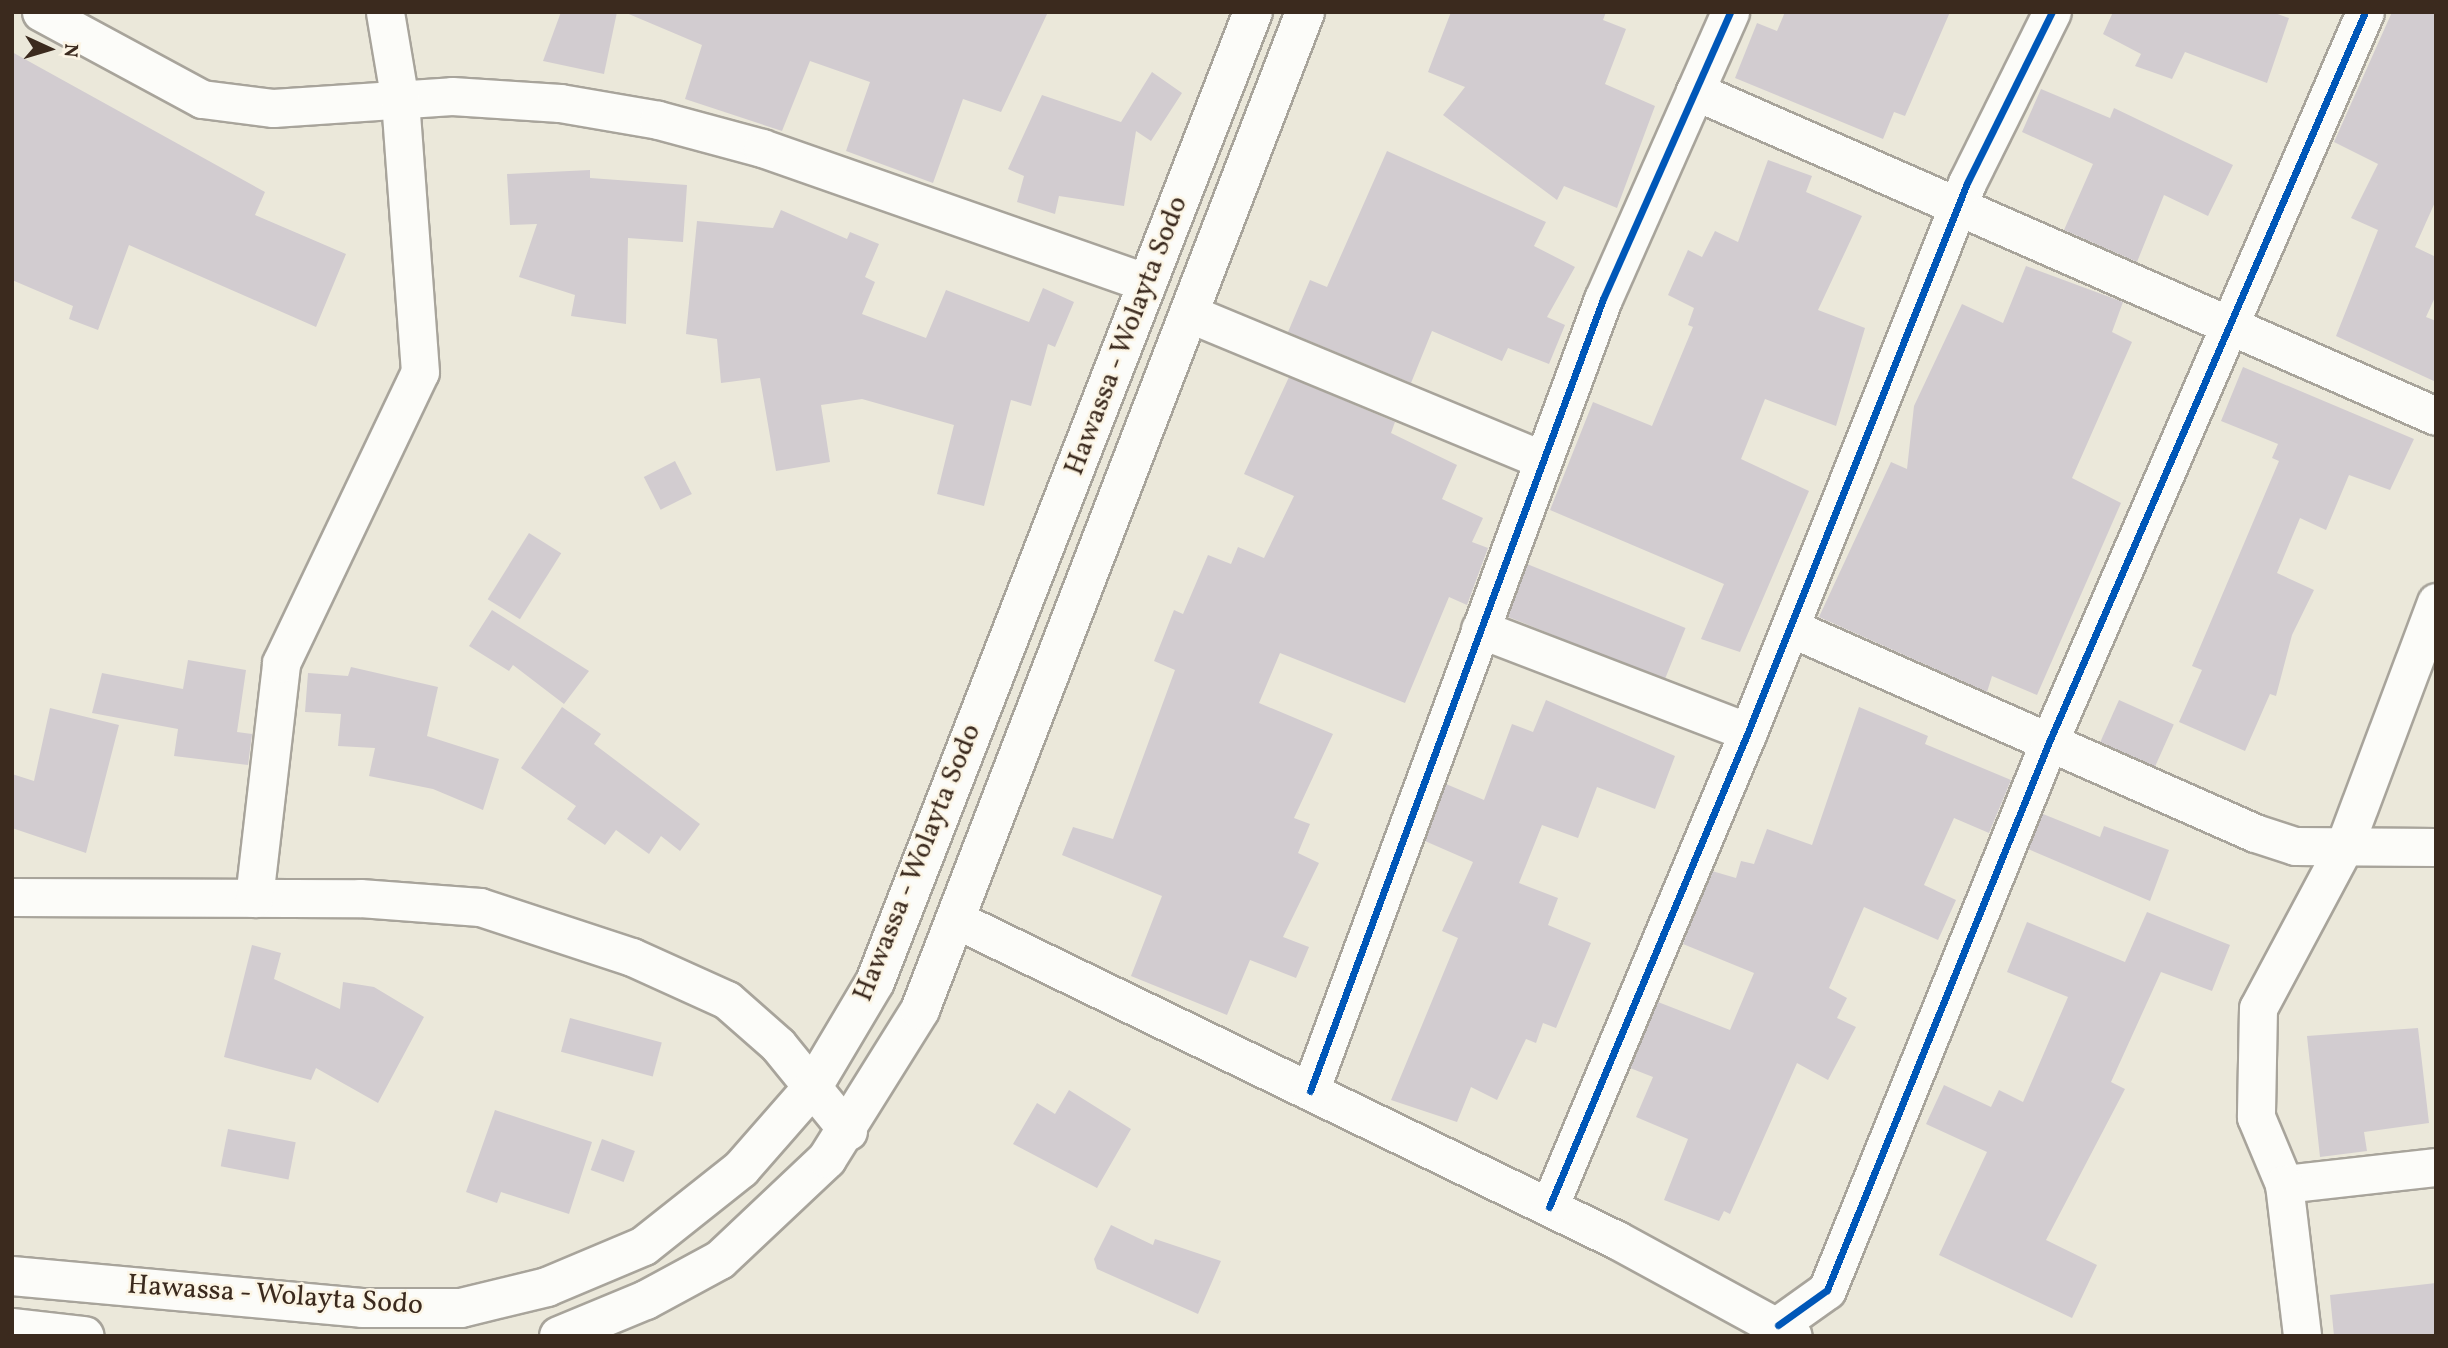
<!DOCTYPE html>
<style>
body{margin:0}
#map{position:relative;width:2448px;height:1348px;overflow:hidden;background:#ebe8da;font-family:Vollkorn,serif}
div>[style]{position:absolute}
.building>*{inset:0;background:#d2ccd0;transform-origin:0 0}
.roads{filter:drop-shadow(2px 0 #a8a49b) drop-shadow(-2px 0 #a8a49b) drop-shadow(0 2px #a8a49b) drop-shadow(0 -2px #a8a49b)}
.street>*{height:37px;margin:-18.5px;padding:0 18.5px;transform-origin:18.5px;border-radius:18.5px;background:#fcfcf9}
.primary>*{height:38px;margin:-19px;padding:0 19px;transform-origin:19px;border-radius:19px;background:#fcfcf9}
.cycleway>*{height:7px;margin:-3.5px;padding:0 3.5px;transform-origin:3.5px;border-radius:3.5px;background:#0057b8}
span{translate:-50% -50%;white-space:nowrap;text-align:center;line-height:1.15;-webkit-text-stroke:5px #fcf5e5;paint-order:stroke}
.street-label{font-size:28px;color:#3b2a1e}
.frame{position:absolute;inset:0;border:14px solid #3b2a1e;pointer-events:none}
.north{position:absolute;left:14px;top:14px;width:70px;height:70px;-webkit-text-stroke:5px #fcf5e5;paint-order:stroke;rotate:94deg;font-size:19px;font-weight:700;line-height:28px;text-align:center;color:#3b2a1e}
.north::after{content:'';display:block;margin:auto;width:24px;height:32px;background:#3b2a1e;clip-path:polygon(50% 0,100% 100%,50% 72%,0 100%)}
</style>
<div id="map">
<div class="building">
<i style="clip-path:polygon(561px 12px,617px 12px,604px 74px,543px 61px)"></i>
<i style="clip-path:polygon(624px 12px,1048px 12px,1001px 112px,963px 99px,933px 183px,846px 151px,870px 82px,810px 61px,782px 131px,685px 99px,702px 45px)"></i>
<i style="clip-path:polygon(1451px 12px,1606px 12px,1603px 20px,1626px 29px,1605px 84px,1655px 106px,1617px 208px,1564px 186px,1557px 200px,1443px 115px,1465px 87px,1428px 72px)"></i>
<i style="clip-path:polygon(1785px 12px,1950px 12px,1905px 116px,1894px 112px,1883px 139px,1735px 78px,1757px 23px,1777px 31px)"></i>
<i style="clip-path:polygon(2113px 12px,2272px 12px,2289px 18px,2267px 83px,2185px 52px,2172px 79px,2135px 66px,2141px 54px,2103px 34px)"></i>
<i style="clip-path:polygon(2392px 12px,2436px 12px,2436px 200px,2415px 247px,2436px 257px,2436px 295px,2426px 317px,2436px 321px,2436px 382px,2336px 336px,2378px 230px,2351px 218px,2378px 164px,2334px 142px)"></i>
<i style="clip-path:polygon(12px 52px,265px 192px,255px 215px,346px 254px,316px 327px,129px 245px,98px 330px,69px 319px,73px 306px,12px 280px)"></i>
<i style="clip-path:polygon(1152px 72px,1182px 93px,1151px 141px,1136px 131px,1124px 206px,1059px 196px,1055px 214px,1017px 202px,1024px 176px,1008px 169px,1042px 95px,1121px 122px)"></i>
<i style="clip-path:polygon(2041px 89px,2110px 118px,2114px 108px,2233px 165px,2208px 216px,2164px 195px,2137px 262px,2064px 230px,2093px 164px,2022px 132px)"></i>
<i style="clip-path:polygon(1387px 151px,1546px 222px,1534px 246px,1575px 267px,1547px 317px,1565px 325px,1549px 364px,1508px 348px,1502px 361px,1432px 331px,1411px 383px,1288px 332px,1310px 280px,1327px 287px)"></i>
<i style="clip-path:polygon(1768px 160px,1812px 176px,1806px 192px,1862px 216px,1818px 310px,1865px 328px,1836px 426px,1765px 399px,1741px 459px,1809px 491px,1740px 652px,1701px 639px,1724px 584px,1550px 510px,1593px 402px,1652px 426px,1693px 327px,1688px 325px,1694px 308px,1668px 295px,1688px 250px,1702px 257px,1715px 231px,1738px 242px)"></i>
<i style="clip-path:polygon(590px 170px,590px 178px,687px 185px,683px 242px,628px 238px,626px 324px,571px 316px,575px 295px,519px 277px,537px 224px,510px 225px,507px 174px)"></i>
<i style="clip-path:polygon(781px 210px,847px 239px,850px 232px,879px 244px,865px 277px,875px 282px,862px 314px,926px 338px,946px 290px,1029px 322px,1043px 288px,1074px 302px,1055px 347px,1048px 344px,1031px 406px,1011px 400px,984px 506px,937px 494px,954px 425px,862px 399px,821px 405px,830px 462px,776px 471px,760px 378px,721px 383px,717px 339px,686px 334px,697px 221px,773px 228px)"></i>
<i style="clip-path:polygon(2026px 266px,2123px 302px,2112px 332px,2132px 342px,2072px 478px,2121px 503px,2037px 695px,1992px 676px,1987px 692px,1819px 617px,1891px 462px,1907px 469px,1914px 406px,1962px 304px,2003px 323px)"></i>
<i style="clip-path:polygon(2243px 367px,2414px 439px,2390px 490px,2349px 475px,2326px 530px,2300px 518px,2277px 573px,2314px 590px,2292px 635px,2276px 696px,2270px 694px,2245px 751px,2179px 722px,2202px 670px,2192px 666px,2279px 461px,2272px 458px,2278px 444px,2221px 421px)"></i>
<i style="clip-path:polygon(1289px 377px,1395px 422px,1391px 433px,1457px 465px,1442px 499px,1483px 518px,1472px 542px,1488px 548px,1467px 605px,1449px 597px,1405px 703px,1280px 653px,1259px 703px,1333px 734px,1294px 818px,1310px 824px,1298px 853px,1319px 863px,1283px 937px,1309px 947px,1296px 978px,1250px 960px,1227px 1015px,1131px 976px,1162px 896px,1062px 855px,1073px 827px,1113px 839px,1175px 670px,1154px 661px,1174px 610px,1183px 614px,1208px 555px,1231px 564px,1238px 547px,1264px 558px,1294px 496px,1244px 474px)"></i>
<i style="left:675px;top:461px;width:37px;height:35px;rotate:63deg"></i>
<i style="left:529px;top:533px;width:38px;height:78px;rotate:32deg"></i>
<i style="left:1527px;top:564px;width:171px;height:56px;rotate:22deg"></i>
<i style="clip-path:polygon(492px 610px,589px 671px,564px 704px,513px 665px,509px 671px,469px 646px)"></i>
<i style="clip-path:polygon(188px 660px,246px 670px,237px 732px,252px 734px,248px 765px,174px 756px,178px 729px,92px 713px,102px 673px,183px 689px)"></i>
<i style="clip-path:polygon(351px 667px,438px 687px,427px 736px,499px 759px,483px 810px,433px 789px,369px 776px,375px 748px,338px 746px,341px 714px,305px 712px,308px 673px,348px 676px)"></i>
<i style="clip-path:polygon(1546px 700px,1675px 756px,1655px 809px,1597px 787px,1578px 838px,1542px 825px,1519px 883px,1558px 898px,1548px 925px,1591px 943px,1556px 1028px,1543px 1023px,1536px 1043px,1526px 1039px,1497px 1100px,1471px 1087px,1457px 1122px,1391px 1100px,1458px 938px,1442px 931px,1473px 862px,1425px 841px,1446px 784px,1484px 800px,1512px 724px,1533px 732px)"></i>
<i style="left:2119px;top:700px;width:60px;height:46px;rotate:24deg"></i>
<i style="clip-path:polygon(562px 707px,601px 734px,594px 744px,700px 824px,680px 851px,661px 836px,649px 854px,616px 830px,605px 845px,567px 819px,576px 806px,521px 768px)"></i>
<i style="clip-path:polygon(1859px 707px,1928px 736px,1925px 744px,2011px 780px,1989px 833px,1954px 818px,1924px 885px,1956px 900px,1938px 940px,1864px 907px,1829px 988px,1847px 998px,1837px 1018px,1856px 1027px,1828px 1080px,1797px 1063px,1730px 1214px,1724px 1211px,1719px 1221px,1664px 1200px,1688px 1139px,1636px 1117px,1653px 1077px,1630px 1068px,1658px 1002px,1730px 1030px,1754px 973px,1683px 944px,1704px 890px,1712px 871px,1736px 878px,1741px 861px,1754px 864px,1767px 829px,1812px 845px)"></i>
<i style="clip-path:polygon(50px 708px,119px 725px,86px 853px,12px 828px,12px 774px,34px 781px)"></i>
<i style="clip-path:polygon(2043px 814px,2100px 837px,2104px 826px,2169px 850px,2150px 901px,2028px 849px)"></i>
<i style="clip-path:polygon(2147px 912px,2230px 945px,2212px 991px,2161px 972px,2111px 1082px,2125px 1089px,2046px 1240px,2097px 1265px,2072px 1318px,1939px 1255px,1987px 1152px,1926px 1124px,1944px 1085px,1991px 1107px,1999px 1090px,2023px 1102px,2068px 997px,2007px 972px,2027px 922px,2125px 962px)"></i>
<i style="clip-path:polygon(252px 945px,281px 953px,274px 979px,340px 1009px,343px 982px,374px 987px,424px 1017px,378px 1103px,316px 1068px,311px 1080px,224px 1057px)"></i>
<i style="left:570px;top:1018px;width:95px;height:35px;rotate:15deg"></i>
<i style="clip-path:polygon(2418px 1028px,2429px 1123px,2364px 1132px,2367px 1151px,2320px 1157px,2307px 1036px)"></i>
<i style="clip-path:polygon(1069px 1090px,1131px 1129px,1097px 1188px,1013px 1144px,1037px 1103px,1055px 1114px)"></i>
<i style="clip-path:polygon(495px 1110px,592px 1142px,569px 1214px,501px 1192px,497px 1203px,466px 1192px)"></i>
<i style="left:228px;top:1129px;width:69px;height:38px;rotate:11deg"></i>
<i style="left:602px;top:1139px;width:35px;height:33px;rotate:20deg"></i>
<i style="clip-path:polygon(1111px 1225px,1153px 1245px,1155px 1239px,1221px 1261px,1198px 1314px,1097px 1269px,1094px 1259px)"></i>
<i style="clip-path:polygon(2436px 1283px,2436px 1336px,2334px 1336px,2330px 1295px)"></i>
</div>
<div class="roads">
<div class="street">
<i style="left:41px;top:12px;width:183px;rotate:28.4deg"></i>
<i style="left:202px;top:99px;width:72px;rotate:7.2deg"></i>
<i style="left:273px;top:108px;width:179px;rotate:-3.8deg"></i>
<i style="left:452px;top:96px;width:108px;rotate:3.7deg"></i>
<i style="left:560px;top:103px;width:99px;rotate:9.8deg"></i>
<i style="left:658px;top:120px;width:108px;rotate:15.1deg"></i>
<i style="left:762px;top:148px;width:408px;rotate:19.3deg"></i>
<i style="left:1695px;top:91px;width:809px;rotate:23.68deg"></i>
<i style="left:1188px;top:313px;width:384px;rotate:22.5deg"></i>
<i style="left:2436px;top:602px;width:264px;rotate:110.6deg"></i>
<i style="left:2343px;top:849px;width:180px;rotate:118.1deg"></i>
<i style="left:2258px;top:1008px;width:109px;rotate:91.1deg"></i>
<i style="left:2256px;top:1117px;width:73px;rotate:67.3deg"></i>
<i style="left:2284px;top:1184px;width:153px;rotate:-6.4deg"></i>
<i style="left:1791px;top:628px;width:507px;rotate:23.84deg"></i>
<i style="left:2255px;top:833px;width:42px;rotate:18deg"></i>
<i style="left:2295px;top:846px;width:141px;rotate:0.4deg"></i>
<i style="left:1480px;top:629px;width:287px;rotate:21deg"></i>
<i style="left:12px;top:897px;width:348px;rotate:0.2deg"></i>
<i style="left:360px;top:898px;width:120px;rotate:4.3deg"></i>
<i style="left:480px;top:907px;width:160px;rotate:18.2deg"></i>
<i style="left:632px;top:957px;width:104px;rotate:24.4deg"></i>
<i style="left:727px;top:1000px;width:68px;rotate:41.4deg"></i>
<i style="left:778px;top:1045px;width:111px;rotate:50.9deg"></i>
<i style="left:254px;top:898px;width:237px;rotate:-83.4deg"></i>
<i style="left:281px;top:663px;width:322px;rotate:-64.5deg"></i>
<i style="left:420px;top:372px;width:272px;rotate:-94.2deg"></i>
<i style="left:400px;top:101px;width:90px;rotate:-99.6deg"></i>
<i style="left:957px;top:920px;width:733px;rotate:25.87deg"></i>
<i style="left:1617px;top:1240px;width:200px;rotate:28.6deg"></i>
<i style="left:1310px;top:1091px;width:844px;rotate:-69.7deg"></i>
<i style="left:1603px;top:299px;width:314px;rotate:-66.1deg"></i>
<i style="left:2284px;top:1184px;width:153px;rotate:83.2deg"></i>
<i style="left:1549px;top:1207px;width:515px;rotate:-67.27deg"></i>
<i style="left:1748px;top:732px;width:591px;rotate:-68.25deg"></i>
<i style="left:1967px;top:183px;width:191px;rotate:-63.6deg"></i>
<i style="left:1778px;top:1325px;width:60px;rotate:-35.5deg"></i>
<i style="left:1827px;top:1290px;width:591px;rotate:-67.95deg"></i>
<i style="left:2049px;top:742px;width:795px;rotate:-66.59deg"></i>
</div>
<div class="primary">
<i style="left:12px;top:1276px;width:351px;rotate:5.2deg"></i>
<i style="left:362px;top:1308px;width:99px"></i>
<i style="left:461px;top:1308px;width:89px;rotate:-13.7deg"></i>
<i style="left:547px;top:1287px;width:105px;rotate:-22.9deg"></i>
<i style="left:644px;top:1246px;width:124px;rotate:-38.4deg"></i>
<i style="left:741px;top:1169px;width:108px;rotate:-48.8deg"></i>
<i style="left:812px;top:1088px;width:123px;rotate:-59.3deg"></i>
<i style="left:875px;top:982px;width:1041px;rotate:-68.71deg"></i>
<i style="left:12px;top:1328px;width:73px;rotate:6.3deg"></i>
<i style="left:559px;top:1336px;width:94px;rotate:-22.5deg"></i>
<i style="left:646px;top:1300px;width:84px;rotate:-28.4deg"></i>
<i style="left:720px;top:1260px;width:147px;rotate:-43.3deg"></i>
<i style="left:827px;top:1159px;width:176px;rotate:-58deg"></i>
<i style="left:920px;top:1010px;width:1070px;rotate:-68.9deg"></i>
</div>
</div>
<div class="cycleway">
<i style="left:1310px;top:1091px;width:844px;rotate:-69.7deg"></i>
<i style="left:1603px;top:299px;width:314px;rotate:-66.1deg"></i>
<i style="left:1549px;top:1207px;width:515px;rotate:-67.27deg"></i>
<i style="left:1748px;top:732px;width:591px;rotate:-68.25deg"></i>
<i style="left:1967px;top:183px;width:191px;rotate:-63.6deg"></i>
<i style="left:1778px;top:1325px;width:60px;rotate:-35.5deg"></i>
<i style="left:1827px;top:1290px;width:591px;rotate:-67.95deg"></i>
<i style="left:2049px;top:742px;width:795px;rotate:-66.59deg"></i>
</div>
<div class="street-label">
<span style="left:1127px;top:336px;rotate:-69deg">Hawassa - Wolayta Sodo</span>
<span style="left:918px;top:863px;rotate:-68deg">Hawassa - Wolayta Sodo</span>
<span style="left:275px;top:1296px;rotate:4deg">Hawassa - Wolayta Sodo</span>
</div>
<div class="frame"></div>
<div class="north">N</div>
</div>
